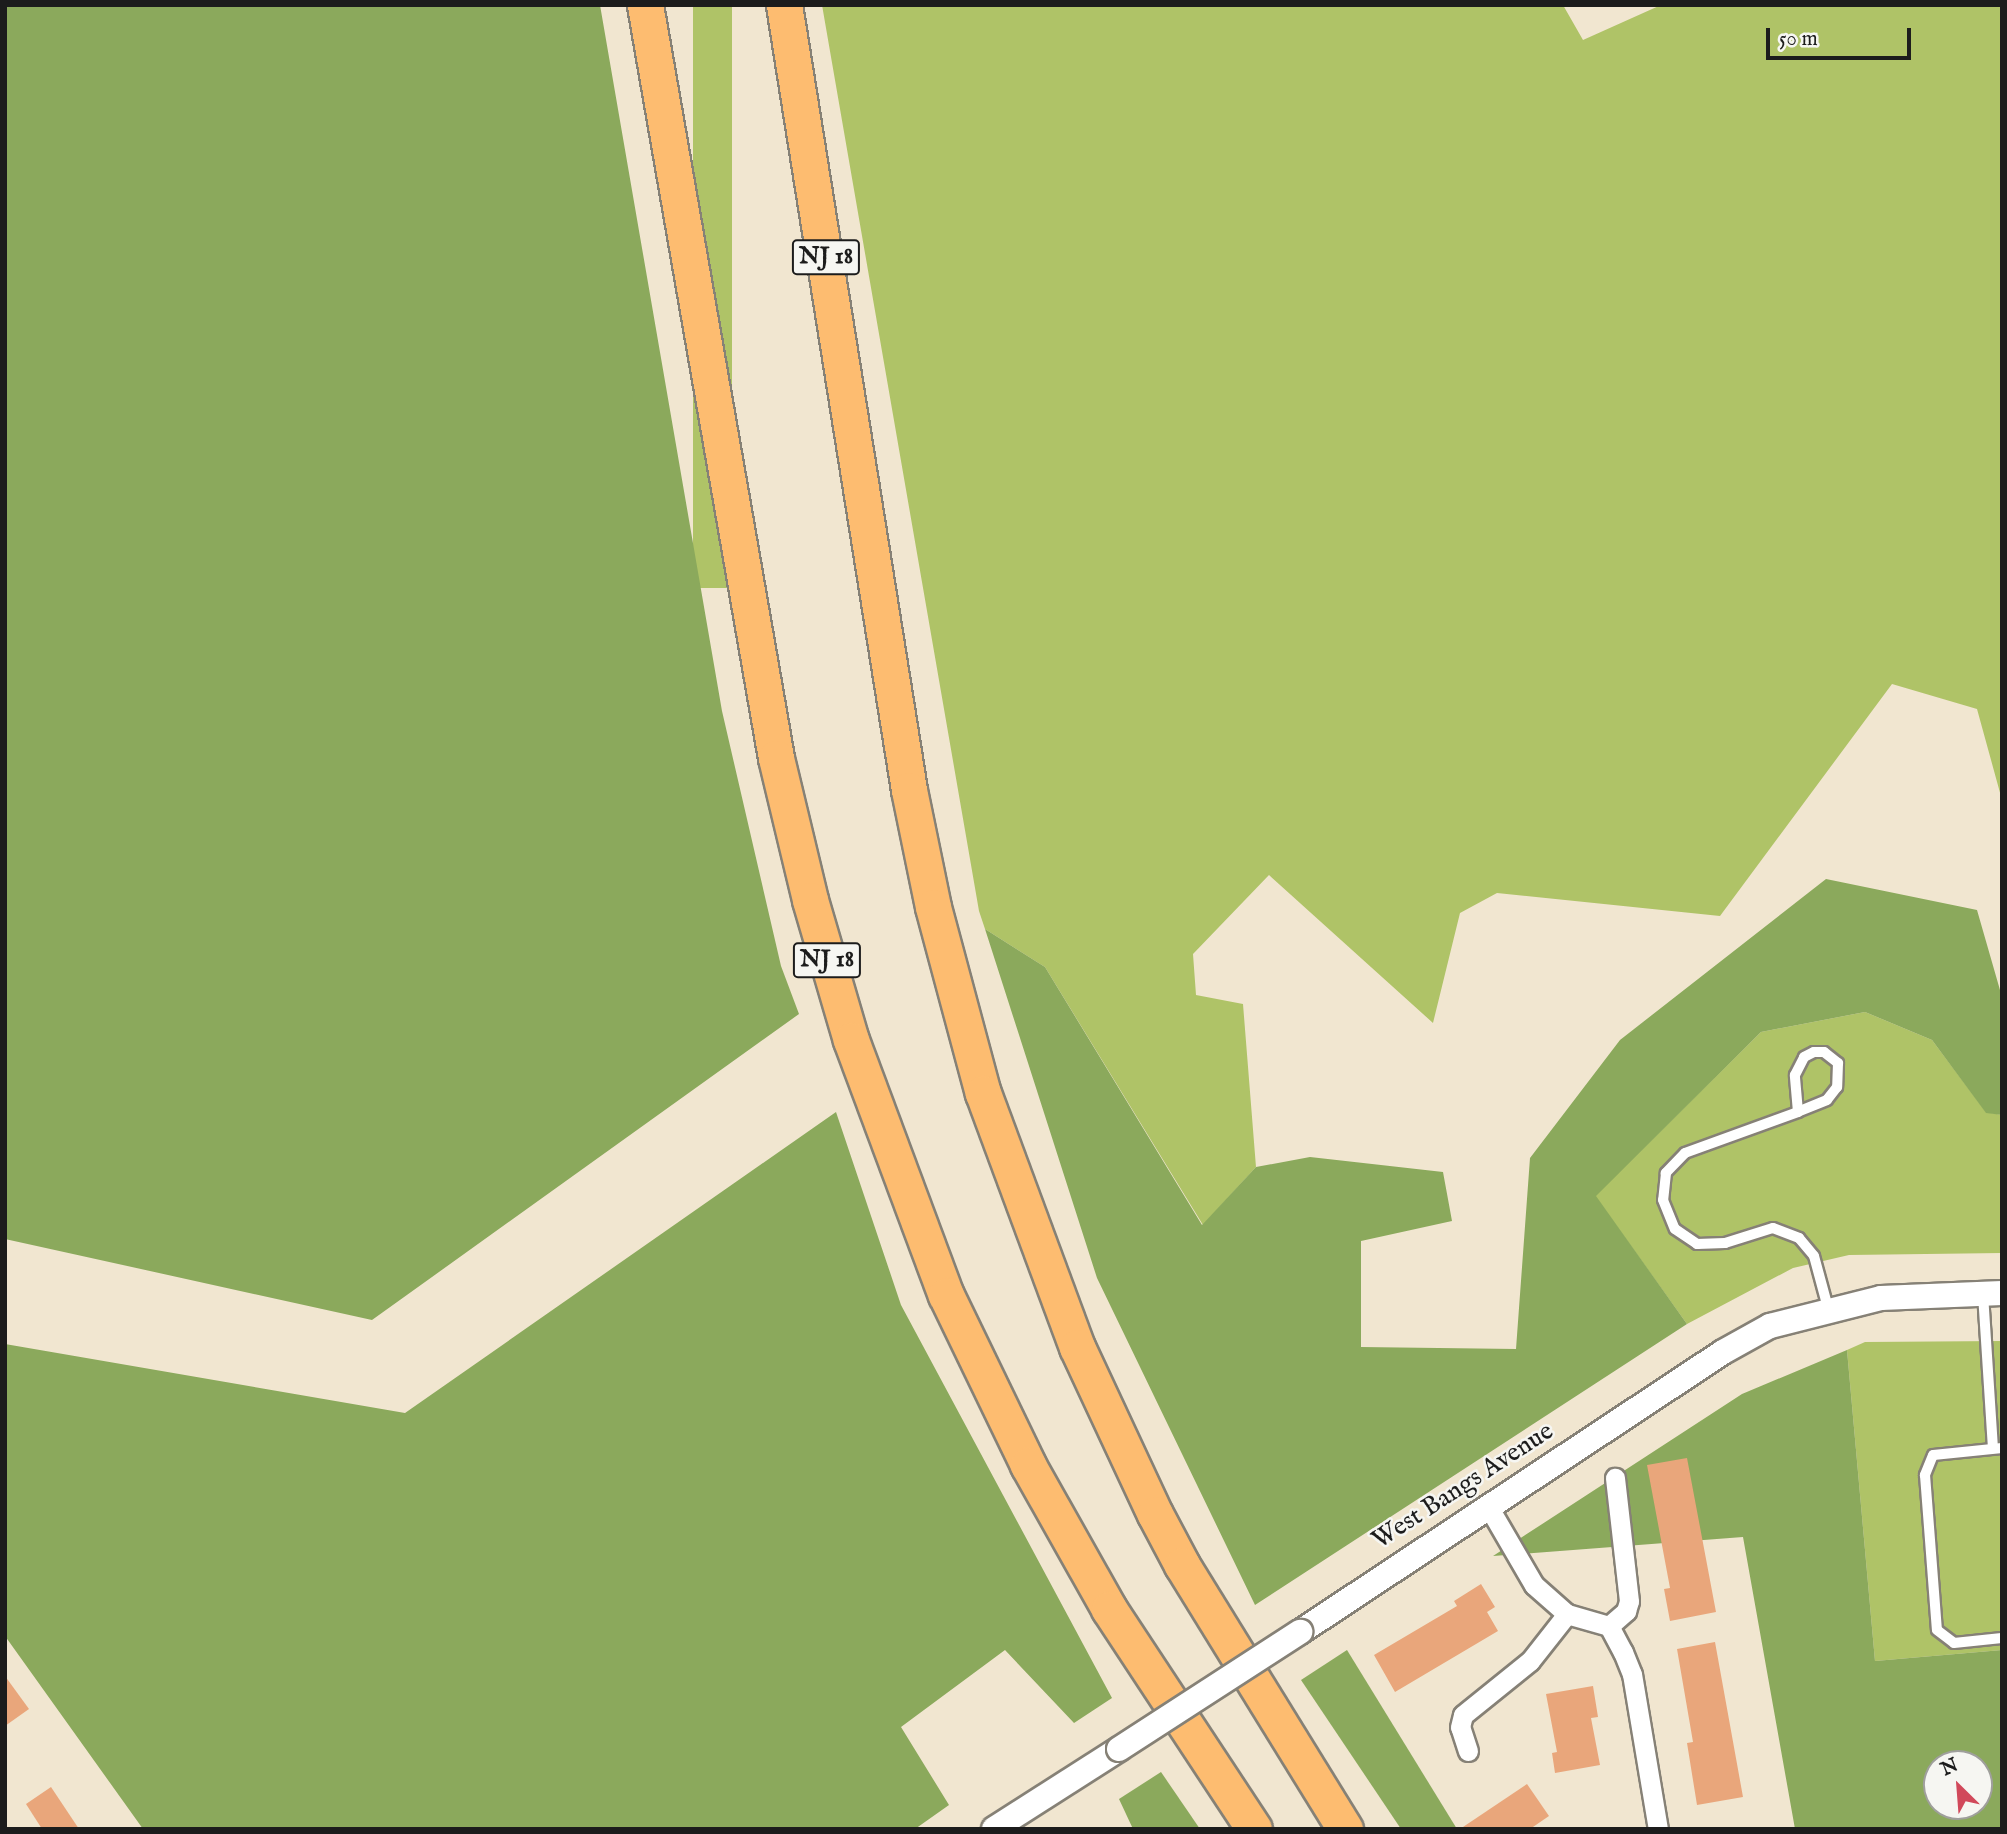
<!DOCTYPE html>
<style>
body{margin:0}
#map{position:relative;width:2007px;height:1834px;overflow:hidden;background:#f1e6d0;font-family:"IM FELL English",serif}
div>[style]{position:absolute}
.green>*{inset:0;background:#afc367;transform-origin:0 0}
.forest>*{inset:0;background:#8ba95c}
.building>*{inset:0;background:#e9a67b}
.roads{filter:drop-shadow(2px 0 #868176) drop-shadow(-2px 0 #868176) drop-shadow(0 2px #868176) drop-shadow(0 -2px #868176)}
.service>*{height:10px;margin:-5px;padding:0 5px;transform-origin:5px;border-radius:5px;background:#fff}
.minor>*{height:19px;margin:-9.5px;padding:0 9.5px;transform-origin:9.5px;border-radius:9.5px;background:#fff}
.tertiary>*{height:24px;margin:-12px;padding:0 12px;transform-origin:12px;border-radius:12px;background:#fff}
.motorway>*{height:35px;margin:-17.5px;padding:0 17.5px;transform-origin:17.5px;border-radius:17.5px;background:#fdbc70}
.bridges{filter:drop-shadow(2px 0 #868176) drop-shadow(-2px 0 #868176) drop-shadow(0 2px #868176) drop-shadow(0 -2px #868176)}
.tertiary-bridge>*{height:24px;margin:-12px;padding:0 12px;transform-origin:12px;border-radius:12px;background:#fff}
span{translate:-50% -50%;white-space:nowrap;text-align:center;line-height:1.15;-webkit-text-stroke:5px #f6f6f2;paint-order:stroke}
.shield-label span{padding:2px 5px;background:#f6f6f2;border:2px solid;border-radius:5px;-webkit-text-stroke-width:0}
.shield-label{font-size:24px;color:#1c1c1c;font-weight:700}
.street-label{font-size:26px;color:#1c1c1c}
.frame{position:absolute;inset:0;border:7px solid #1c1c1c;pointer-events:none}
.north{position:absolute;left:1923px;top:1750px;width:70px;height:70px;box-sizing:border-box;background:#f6f6f2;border:2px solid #9f9f9c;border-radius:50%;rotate:335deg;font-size:19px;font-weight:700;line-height:28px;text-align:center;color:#1c1c1c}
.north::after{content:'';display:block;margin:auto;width:24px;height:32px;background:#d1495b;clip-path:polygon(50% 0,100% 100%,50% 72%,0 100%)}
.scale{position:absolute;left:1766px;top:28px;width:145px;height:32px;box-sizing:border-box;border:4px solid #1c1c1c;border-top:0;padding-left:9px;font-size:21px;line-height:24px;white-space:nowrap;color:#1c1c1c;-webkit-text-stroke:5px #f6f6f2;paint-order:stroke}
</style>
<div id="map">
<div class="green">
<i style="left:693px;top:5px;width:39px;height:583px"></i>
<i style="clip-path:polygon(822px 5px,1563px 5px,1583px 40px,1661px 5px,2002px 5px,2002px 800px,1977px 709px,1892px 684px,1720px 916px,1497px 893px,1460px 913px,1433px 1023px,1269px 875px,1193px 954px,1196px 995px,1243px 1004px,1256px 1167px,1203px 1225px,1045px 967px,985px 929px,979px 911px)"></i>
<i style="clip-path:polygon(1865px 1012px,1932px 1040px,1986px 1112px,2002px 1115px,2002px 1253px,1849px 1255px,1793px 1268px,1687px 1324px,1595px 1196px,1761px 1032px)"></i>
<i style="clip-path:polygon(2002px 1341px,2002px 1650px,1875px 1661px,1847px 1350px,1865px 1342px)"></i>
</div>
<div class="forest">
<i style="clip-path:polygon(5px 5px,600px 5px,722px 711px,781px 966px,799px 1014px,372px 1320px,5px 1239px)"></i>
<i style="clip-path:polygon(1826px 879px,1977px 910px,2002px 997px,2002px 1115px,1986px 1113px,1932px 1040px,1865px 1012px,1761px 1032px,1596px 1196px,1687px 1324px,1255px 1605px,1097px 1278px,985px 929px,1045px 967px,1202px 1225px,1256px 1167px,1310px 1157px,1443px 1172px,1452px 1221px,1361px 1241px,1361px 1347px,1516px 1349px,1530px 1158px,1620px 1040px)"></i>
<i style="clip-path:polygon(836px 1112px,901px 1305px,1112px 1698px,1074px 1723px,1005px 1650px,901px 1727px,949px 1805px,915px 1829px,143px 1829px,5px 1636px,5px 1344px,405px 1413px)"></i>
<i style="clip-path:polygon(evenodd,1847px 1350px,1875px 1661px,2002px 1650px,2002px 1829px,1795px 1829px,1743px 1537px,1493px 1556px,1742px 1394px,1847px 1350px,1937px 1764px,1979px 1764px,1979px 1806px,1937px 1806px,1937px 1764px)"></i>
<i style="clip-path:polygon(1347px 1650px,1457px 1829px,1401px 1829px,1301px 1680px)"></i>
<i style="clip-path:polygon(1161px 1772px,1200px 1829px,1133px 1829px,1119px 1799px)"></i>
</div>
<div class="building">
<i style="clip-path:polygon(1687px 1458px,1716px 1612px,1670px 1621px,1664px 1589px,1670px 1588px,1647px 1465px)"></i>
<i style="clip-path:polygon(1481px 1584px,1495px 1607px,1487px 1612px,1498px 1631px,1395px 1692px,1374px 1655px,1457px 1606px,1454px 1601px)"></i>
<i style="clip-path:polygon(1715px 1642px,1743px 1797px,1697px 1805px,1687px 1743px,1693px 1742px,1677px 1649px)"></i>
<i style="clip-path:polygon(5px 1676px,29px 1709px,5px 1726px)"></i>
<i style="clip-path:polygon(1593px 1686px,1598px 1717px,1591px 1718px,1600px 1765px,1555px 1773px,1552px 1753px,1557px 1752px,1546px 1694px)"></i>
<i style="clip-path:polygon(1527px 1784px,1549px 1816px,1530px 1829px,1460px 1829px)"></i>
<i style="clip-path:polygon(51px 1787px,79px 1829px,42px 1829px,26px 1804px)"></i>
</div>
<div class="roads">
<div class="service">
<i style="left:1814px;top:1052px;width:10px"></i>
<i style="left:1824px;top:1052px;width:18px;rotate:38deg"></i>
<i style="left:1838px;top:1063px;width:24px;rotate:92deg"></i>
<i style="left:1837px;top:1087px;width:16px;rotate:128deg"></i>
<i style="left:1827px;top:1100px;width:31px;rotate:158deg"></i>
<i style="left:1798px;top:1112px;width:37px;rotate:-95deg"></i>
<i style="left:1795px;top:1075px;width:20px;rotate:-63deg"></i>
<i style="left:1804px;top:1057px;width:11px;rotate:-27deg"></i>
<i style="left:1798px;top:1112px;width:120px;rotate:160.1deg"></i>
<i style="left:1685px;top:1153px;width:28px;rotate:134deg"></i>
<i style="left:1666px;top:1173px;width:27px;rotate:96deg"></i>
<i style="left:1663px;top:1200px;width:31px;rotate:68deg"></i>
<i style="left:1675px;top:1229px;width:27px;rotate:34deg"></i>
<i style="left:1697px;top:1244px;width:28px;rotate:-2deg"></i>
<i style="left:1725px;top:1243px;width:50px;rotate:-17.4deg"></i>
<i style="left:1773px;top:1228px;width:28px;rotate:21deg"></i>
<i style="left:1799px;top:1238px;width:23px;rotate:50deg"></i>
<i style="left:1814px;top:1256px;width:54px;rotate:74.9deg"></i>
<i style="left:1983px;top:1294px;width:153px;rotate:86.3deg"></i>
<i style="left:2002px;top:1448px;width:69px;rotate:174.2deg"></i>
<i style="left:1933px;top:1455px;width:22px;rotate:112deg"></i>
<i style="left:1925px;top:1475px;width:155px;rotate:85.6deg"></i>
<i style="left:1937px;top:1630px;width:21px;rotate:37deg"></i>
<i style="left:1954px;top:1643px;width:48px;rotate:-5.9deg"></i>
</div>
<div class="minor">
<i style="left:1488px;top:1506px;width:91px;rotate:59.8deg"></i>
<i style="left:1534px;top:1585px;width:44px;rotate:41.3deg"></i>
<i style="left:1567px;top:1614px;width:44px;rotate:15.9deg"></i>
<i style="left:1609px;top:1626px;width:30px;rotate:62deg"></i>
<i style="left:1623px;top:1652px;width:24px;rotate:68deg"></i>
<i style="left:1632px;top:1674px;width:157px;rotate:80.5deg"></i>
<i style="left:1609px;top:1626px;width:23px;rotate:-41deg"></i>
<i style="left:1626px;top:1611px;width:10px;rotate:-73deg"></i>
<i style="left:1629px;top:1601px;width:124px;rotate:-96.5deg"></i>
<i style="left:1468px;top:1751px;width:25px;rotate:-108deg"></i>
<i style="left:1460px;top:1727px;width:12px;rotate:-76deg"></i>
<i style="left:1463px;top:1715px;width:86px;rotate:-38.9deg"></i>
<i style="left:1530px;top:1661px;width:60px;rotate:-51.8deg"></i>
</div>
<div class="tertiary">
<i style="left:1300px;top:1632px;width:507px;rotate:-33.5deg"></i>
<i style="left:1723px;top:1352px;width:54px;rotate:-29deg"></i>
<i style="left:1770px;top:1326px;width:114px;rotate:-14.2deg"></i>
<i style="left:1881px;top:1298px;width:121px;rotate:-2.4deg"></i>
<i style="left:994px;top:1829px;width:148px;rotate:-32.6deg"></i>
</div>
<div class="motorway">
<i style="left:645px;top:5px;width:764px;rotate:80.13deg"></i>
<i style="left:776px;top:758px;width:146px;rotate:76.5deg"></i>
<i style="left:810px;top:900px;width:146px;rotate:73.7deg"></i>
<i style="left:851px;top:1040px;width:272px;rotate:69.6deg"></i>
<i style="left:946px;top:1295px;width:189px;rotate:64.2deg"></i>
<i style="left:1028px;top:1465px;width:165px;rotate:60.6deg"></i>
<i style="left:1109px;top:1609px;width:263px;rotate:56.6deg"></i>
<i style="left:784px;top:5px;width:795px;rotate:80.95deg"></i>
<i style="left:909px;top:790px;width:119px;rotate:78.4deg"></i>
<i style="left:933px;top:907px;width:193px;rotate:75deg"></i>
<i style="left:983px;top:1093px;width:271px;rotate:69.7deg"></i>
<i style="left:1077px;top:1347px;width:184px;rotate:65deg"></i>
<i style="left:1155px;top:1514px;width:58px;rotate:62.1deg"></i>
<i style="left:1182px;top:1565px;width:310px;rotate:58.3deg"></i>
</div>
</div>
<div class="bridges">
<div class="tertiary-bridge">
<i style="left:1119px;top:1749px;width:216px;rotate:-32.9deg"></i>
</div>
</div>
<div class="shield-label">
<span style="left:826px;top:257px">NJ 18</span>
<span style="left:827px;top:960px">NJ 18</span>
</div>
<div class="street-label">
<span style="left:1463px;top:1486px;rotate:-33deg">West Bangs Avenue</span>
</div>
<div class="frame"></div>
<div class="north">N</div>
<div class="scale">50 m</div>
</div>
